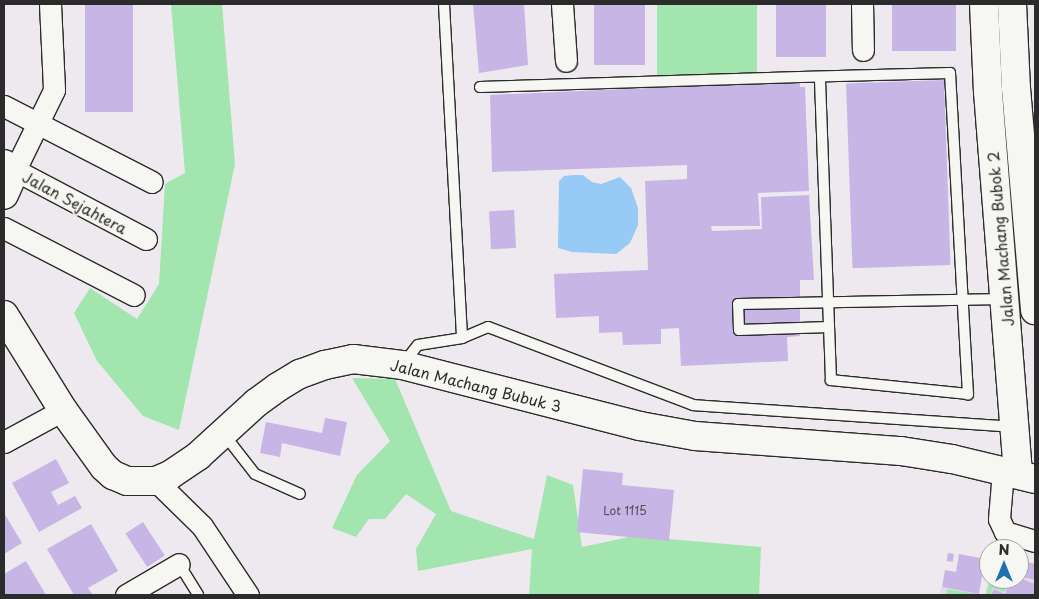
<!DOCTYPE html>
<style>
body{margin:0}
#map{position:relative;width:1039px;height:599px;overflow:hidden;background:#ede9ef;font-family:"Playpen Sans",sans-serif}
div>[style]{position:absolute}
.built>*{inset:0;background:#e2d9ec}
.green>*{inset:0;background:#a3e5af;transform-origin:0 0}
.water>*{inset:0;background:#97caf4}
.building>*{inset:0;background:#c7b5e5;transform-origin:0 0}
.roads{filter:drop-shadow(1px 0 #2b2b2b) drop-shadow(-1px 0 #2b2b2b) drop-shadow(0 1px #2b2b2b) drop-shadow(0 -1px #2b2b2b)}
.lane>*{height:10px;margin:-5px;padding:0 5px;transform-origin:5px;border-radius:5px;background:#f6f6f2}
.street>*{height:21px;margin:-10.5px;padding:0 10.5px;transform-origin:10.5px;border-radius:10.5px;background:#f6f6f2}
.secondary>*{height:28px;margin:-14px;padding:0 14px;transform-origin:14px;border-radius:14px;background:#f6f6f2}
span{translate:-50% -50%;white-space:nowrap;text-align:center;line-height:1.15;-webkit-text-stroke:4px #f6f6f2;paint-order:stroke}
.number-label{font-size:12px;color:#524e5a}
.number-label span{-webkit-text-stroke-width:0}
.street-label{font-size:15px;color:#2b2b2b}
.frame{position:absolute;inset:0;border:5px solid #2b2b2b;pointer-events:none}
.north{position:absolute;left:979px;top:539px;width:50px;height:50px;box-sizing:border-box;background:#f6f6f2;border:1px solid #a5a5a2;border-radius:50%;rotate:0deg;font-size:14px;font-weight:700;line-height:20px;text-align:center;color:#2b2b2b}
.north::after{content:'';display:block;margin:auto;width:18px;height:22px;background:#1f6fb2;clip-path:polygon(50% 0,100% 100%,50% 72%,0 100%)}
</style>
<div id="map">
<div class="built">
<i style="clip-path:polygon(1019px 559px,1035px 563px,1035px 595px,940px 595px,941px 587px,985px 595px,989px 579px,1019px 579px)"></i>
</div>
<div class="green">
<i style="clip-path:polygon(171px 4px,222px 4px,235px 164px,179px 430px,143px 416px,97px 361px,74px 313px,90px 288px,137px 319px,159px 284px,165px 184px,185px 173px)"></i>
<i style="left:657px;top:4px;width:100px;height:72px"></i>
<i style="clip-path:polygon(352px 378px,395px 379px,451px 511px,534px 539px,547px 475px,573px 485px,582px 547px,634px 536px,761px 547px,759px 595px,529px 595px,532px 549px,418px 571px,416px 549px,436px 514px,406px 494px,385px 519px,369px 519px,356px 537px,332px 528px,357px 475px,390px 441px)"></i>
<i style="clip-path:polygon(990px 579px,1010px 579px,1004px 592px,993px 588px,990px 595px,986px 595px)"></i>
<i style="clip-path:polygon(947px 589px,983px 595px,947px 595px)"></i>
</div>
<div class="water">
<i style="clip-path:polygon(573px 175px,583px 175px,592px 182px,601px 184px,620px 177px,631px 188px,638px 208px,638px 225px,630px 243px,616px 254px,572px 252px,558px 248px,559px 181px,564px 176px)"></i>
</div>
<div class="building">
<i style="left:85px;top:4px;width:48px;height:108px"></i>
<i style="clip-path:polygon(473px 4px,524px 4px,528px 65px,479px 73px)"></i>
<i style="left:594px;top:4px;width:51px;height:61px"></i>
<i style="left:776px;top:4px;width:50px;height:53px"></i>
<i style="left:892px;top:4px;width:64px;height:47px"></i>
<i style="left:944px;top:80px;width:185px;height:98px;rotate:88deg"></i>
<i style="clip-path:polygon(800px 81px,800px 87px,805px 87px,809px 191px,758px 193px,760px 226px,711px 226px,712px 231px,762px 229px,761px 197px,809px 195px,814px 280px,800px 280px,800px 336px,787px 337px,788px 361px,681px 366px,679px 328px,661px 329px,661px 344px,623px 345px,622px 332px,599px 333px,599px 316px,556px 318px,554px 274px,648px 270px,645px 181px,687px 179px,687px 165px,492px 172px,490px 95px)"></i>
<i style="left:514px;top:210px;width:38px;height:25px;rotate:87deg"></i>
<i style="clip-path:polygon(325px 418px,347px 422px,340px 456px,282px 443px,280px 457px,260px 453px,266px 422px,322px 433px)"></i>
<i style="clip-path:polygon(56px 459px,69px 483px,51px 492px,58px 505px,75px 496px,82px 508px,39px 532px,12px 483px)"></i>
<i style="clip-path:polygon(583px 469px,623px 473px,622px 485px,674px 490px,669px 541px,577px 532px)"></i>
<i style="clip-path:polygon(4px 513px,22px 543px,4px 554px)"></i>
<i style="left:143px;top:522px;width:40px;height:21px;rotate:57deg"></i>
<i style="clip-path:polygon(91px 524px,118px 571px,88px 588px,93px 595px,74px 595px,47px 549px)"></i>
<i style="left:948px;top:553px;width:6px;height:8px;rotate:9deg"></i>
<i style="clip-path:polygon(959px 554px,985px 559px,979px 594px,942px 587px,945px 570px,956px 572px)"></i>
<i style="clip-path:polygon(26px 561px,46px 595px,4px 595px,4px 574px)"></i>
<i style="clip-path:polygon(1019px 561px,1035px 564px,1035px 580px,1019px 576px)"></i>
<i style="clip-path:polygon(1019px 578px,1035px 584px,1035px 595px,991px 595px,994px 589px,1005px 594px,1011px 579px)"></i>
</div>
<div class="roads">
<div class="lane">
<i style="left:444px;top:4px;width:334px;rotate:86.9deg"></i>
<i style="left:480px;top:87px;width:320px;rotate:-1.8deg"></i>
<i style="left:800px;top:77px;width:150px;rotate:-1.5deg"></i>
<i style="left:950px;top:73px;width:322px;rotate:86.8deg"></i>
<i style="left:968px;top:394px;width:138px;rotate:-174.2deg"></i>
<i style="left:831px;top:380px;width:303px;rotate:-92.1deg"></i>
<i style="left:829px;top:327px;width:90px;rotate:178.1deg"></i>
<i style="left:739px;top:330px;width:26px;rotate:-92deg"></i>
<i style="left:738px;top:304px;width:266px;rotate:-1.1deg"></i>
<i style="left:403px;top:364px;width:24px;rotate:-52deg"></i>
<i style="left:418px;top:345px;width:45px;rotate:-9deg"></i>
<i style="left:462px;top:338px;width:28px;rotate:-23deg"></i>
<i style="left:488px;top:327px;width:219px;rotate:20.8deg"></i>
<i style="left:693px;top:405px;width:322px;rotate:3.9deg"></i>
<i style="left:223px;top:433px;width:52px;rotate:52deg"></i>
<i style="left:255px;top:474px;width:49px;rotate:24deg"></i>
<i style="left:179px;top:564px;width:36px;rotate:58deg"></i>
</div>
<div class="street">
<i style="left:50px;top:4px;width:86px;rotate:87.3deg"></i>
<i style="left:54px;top:90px;width:89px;rotate:116deg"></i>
<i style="left:15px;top:170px;width:148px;rotate:27.8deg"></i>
<i style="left:562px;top:4px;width:57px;rotate:86deg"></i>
<i style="left:862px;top:4px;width:46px;rotate:88.8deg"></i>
<i style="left:4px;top:106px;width:166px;rotate:27.2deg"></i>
<i style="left:4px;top:228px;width:146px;rotate:27.3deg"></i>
<i style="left:4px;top:442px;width:67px;rotate:-28.5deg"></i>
<i style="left:1003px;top:471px;width:48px;rotate:94.8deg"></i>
<i style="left:999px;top:519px;width:14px;rotate:65deg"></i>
<i style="left:1005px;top:532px;width:31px;rotate:17deg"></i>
<i style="left:156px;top:481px;width:64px;rotate:44.4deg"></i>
<i style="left:202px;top:526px;width:83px;rotate:56.3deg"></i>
<i style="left:126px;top:595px;width:61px;rotate:-30.3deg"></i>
</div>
<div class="secondary">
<i style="left:984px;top:4px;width:88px;rotate:87.4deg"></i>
<i style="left:988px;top:92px;width:383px;rotate:85.5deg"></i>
<i style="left:1012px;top:4px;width:84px;rotate:87.3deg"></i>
<i style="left:1016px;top:88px;width:223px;rotate:85.1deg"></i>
<i style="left:4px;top:164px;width:13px;rotate:29deg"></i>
<i style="left:15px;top:170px;width:27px;rotate:114deg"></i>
<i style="left:4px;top:315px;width:112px;rotate:58.2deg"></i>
<i style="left:63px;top:410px;width:70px;rotate:54.3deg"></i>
<i style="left:104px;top:467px;width:12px;rotate:42deg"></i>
<i style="left:113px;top:475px;width:15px;rotate:23deg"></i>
<i style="left:127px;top:481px;width:29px"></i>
<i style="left:156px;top:481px;width:15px;rotate:-23deg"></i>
<i style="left:170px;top:475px;width:34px;rotate:-34deg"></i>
<i style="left:198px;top:456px;width:79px;rotate:-42.4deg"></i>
<i style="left:256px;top:403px;width:27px;rotate:-36deg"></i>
<i style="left:278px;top:387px;width:26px;rotate:-31deg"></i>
<i style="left:300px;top:374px;width:27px;rotate:-20deg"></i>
<i style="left:325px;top:365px;width:29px;rotate:-12deg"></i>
<i style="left:353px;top:359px;width:49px;rotate:7deg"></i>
<i style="left:402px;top:365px;width:246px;rotate:14.4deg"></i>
<i style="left:640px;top:426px;width:56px;rotate:10.3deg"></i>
<i style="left:695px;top:436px;width:207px;rotate:4.2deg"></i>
<i style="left:901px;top:451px;width:52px;rotate:8.9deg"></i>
<i style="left:952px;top:459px;width:85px;rotate:13.5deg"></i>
</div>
</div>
<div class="number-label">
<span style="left:625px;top:511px">Lot 1115</span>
</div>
<div class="street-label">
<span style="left:75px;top:202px;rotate:28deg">Jalan Sejahtera</span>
<span style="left:1000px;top:239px;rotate:-95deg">Jalan Machang Bubok 2</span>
<span style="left:476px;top:385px;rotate:14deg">Jalan Machang Bubuk 3</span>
</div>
<div class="frame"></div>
<div class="north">N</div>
</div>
